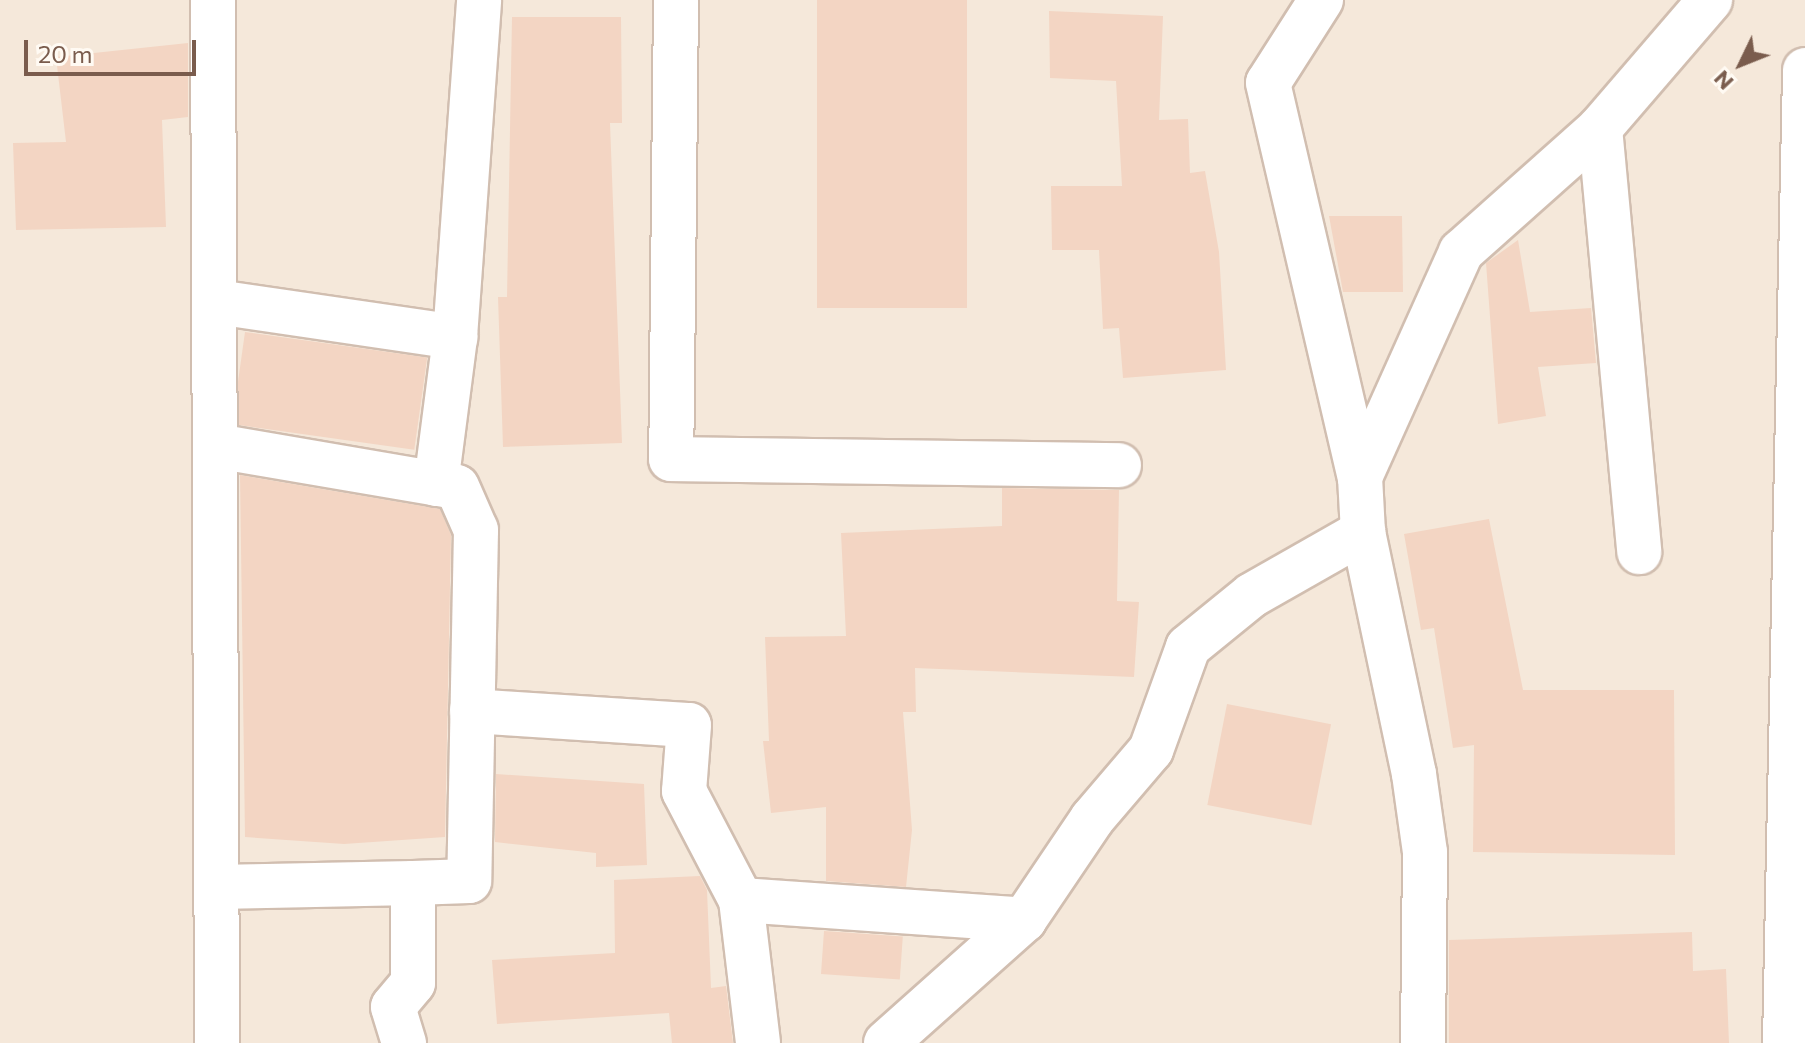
<!DOCTYPE html>
<style>
body{margin:0}
#map{position:relative;width:1805px;height:1043px;overflow:hidden;background:#fdf6ec;font-family:Commissioner,sans-serif}
div>[style]{position:absolute}
.residential>*{inset:0;background:#f5e8da;transform-origin:0 0}
.building>*{inset:0;background:#f3d5c3;transform-origin:0 0}
.roads{filter:drop-shadow(2px 0 #d1beb0) drop-shadow(-2px 0 #d1beb0) drop-shadow(0 2px #d1beb0) drop-shadow(0 -2px #d1beb0)}
.minor>*{height:44px;margin:-22px;padding:0 22px;transform-origin:22px;border-radius:22px;background:#fff}
span{translate:-50% -50%;white-space:nowrap;text-align:center;line-height:1.15;-webkit-text-stroke:6px #fffaf3;paint-order:stroke}
.north{position:absolute;left:1701px;top:24px;width:80px;height:80px;-webkit-text-stroke:6px #fffaf3;paint-order:stroke;rotate:227deg;font-size:22px;font-weight:700;line-height:32px;text-align:center;color:#7a5c4d}
.north::after{content:'';display:block;margin:auto;width:28px;height:36px;background:#7a5c4d;clip-path:polygon(50% 0,100% 100%,50% 72%,0 100%)}
.scale{position:absolute;left:24px;top:40px;width:172px;height:36px;box-sizing:border-box;border:4px solid #7a5c4d;border-top:0;padding-left:10px;font-size:24px;line-height:28px;white-space:nowrap;color:#7a5c4d;-webkit-text-stroke:6px #fffaf3;paint-order:stroke}
</style>
<div id="map">
<div class="residential">
<i style="left:0;top:0;width:1805px;height:1043px"></i>
</div>
<div class="building">
<i style="left:817px;top:0;width:150px;height:308px"></i>
<i style="clip-path:polygon(1049px 11px,1163px 16px,1159px 120px,1188px 119px,1190px 173px,1205px 171px,1219px 252px,1226px 370px,1123px 378px,1119px 328px,1103px 329px,1099px 250px,1052px 250px,1051px 186px,1122px 186px,1116px 81px,1050px 78px)"></i>
<i style="clip-path:polygon(512px 17px,621px 17px,622px 123px,610px 123px,622px 443px,503px 447px,498px 297px,507px 297px)"></i>
<i style="clip-path:polygon(188px 43px,188px 117px,162px 120px,166px 227px,16px 230px,13px 143px,66px 142px,56px 57px)"></i>
<i style="clip-path:polygon(1329px 216px,1402px 216px,1403px 292px,1343px 292px)"></i>
<i style="clip-path:polygon(1518px 240px,1530px 312px,1591px 308px,1596px 363px,1538px 367px,1546px 416px,1498px 424px,1486px 263px)"></i>
<i style="left:245px;top:332px;width:184px;height:93px;rotate:8deg"></i>
<i style="clip-path:polygon(240px 475px,440px 509px,451px 535px,445px 837px,344px 844px,245px 837px)"></i>
<i style="clip-path:polygon(1002px 488px,1119px 490px,1117px 601px,1139px 602px,1134px 677px,915px 668px,916px 712px,903px 712px,912px 830px,906px 887px,826px 881px,826px 807px,771px 813px,763px 741px,769px 741px,765px 637px,846px 636px,841px 533px,1002px 526px)"></i>
<i style="clip-path:polygon(1489px 519px,1523px 690px,1674px 690px,1675px 855px,1473px 852px,1474px 745px,1453px 748px,1434px 628px,1421px 630px,1404px 534px)"></i>
<i style="left:1227px;top:704px;width:106px;height:103px;rotate:11deg"></i>
<i style="clip-path:polygon(496px 774px,644px 784px,647px 865px,596px 867px,596px 853px,495px 842px)"></i>
<i style="clip-path:polygon(700px 876px,707px 890px,711px 988px,726px 986px,733px 1043px,672px 1043px,669px 1013px,497px 1024px,492px 960px,615px 953px,614px 880px)"></i>
<i style="left:824px;top:931px;width:79px;height:43px;rotate:4deg"></i>
<i style="clip-path:polygon(1692px 932px,1693px 971px,1726px 969px,1729px 1043px,1449px 1043px,1449px 940px)"></i>
</div>
<div class="roads">
<div class="minor">
<i style="left:213px;top:0;width:1043px;rotate:89.78deg"></i>
<i style="left:676px;top:0;width:459px;rotate:90.6deg"></i>
<i style="left:671px;top:459px;width:448px;rotate:0.8deg"></i>
<i style="left:1321px;top:0;width:98px;rotate:122.6deg"></i>
<i style="left:1268px;top:83px;width:405px;rotate:76.9deg"></i>
<i style="left:1360px;top:477px;width:55px;rotate:86.9deg"></i>
<i style="left:1363px;top:532px;width:247px;rotate:78.1deg"></i>
<i style="left:1414px;top:774px;width:79px;rotate:82deg"></i>
<i style="left:1425px;top:852px;width:191px;rotate:90.6deg"></i>
<i style="left:1600px;top:128px;width:426px;rotate:84.7deg"></i>
<i style="left:216px;top:302px;width:242px;rotate:8.3deg"></i>
<i style="left:216px;top:446px;width:244px;rotate:9.7deg"></i>
<i style="left:457px;top:487px;width:47px;rotate:66.2deg"></i>
<i style="left:476px;top:530px;width:351px;rotate:91.1deg"></i>
<i style="left:469px;top:881px;width:56px;rotate:178deg"></i>
<i style="left:1360px;top:477px;width:247px;rotate:-65.8deg"></i>
<i style="left:1461px;top:252px;width:186px;rotate:-41.7deg"></i>
<i style="left:1600px;top:128px;width:169px;rotate:-49.3deg"></i>
<i style="left:436px;top:484px;width:148px;rotate:-82.6deg"></i>
<i style="left:455px;top:337px;width:338px;rotate:-85.9deg"></i>
<i style="left:472px;top:711px;width:217px;rotate:3.7deg"></i>
<i style="left:689px;top:725px;width:66px;rotate:94.3deg"></i>
<i style="left:684px;top:791px;width:123px;rotate:62.4deg"></i>
<i style="left:741px;top:900px;width:144px;rotate:83.2deg"></i>
<i style="left:217px;top:887px;width:196px;rotate:-1.2deg"></i>
<i style="left:413px;top:883px;width:100px;rotate:90deg"></i>
<i style="left:413px;top:983px;width:31px;rotate:130deg"></i>
<i style="left:393px;top:1007px;width:38px;rotate:73deg"></i>
<i style="left:741px;top:900px;width:284px;rotate:4deg"></i>
<i style="left:886px;top:1043px;width:185px;rotate:-41.7deg"></i>
<i style="left:1024px;top:920px;width:122px;rotate:-56deg"></i>
<i style="left:1092px;top:819px;width:91px;rotate:-49.5deg"></i>
<i style="left:1151px;top:750px;width:109px;rotate:-70.2deg"></i>
<i style="left:1188px;top:647px;width:82px;rotate:-39.1deg"></i>
<i style="left:1252px;top:595px;width:128px;rotate:-29.6deg"></i>
<i style="left:1785px;top:1043px;width:973px;rotate:-88.82deg"></i>
</div>
</div>
<div class="north">N</div>
<div class="scale">20 m</div>
</div>
